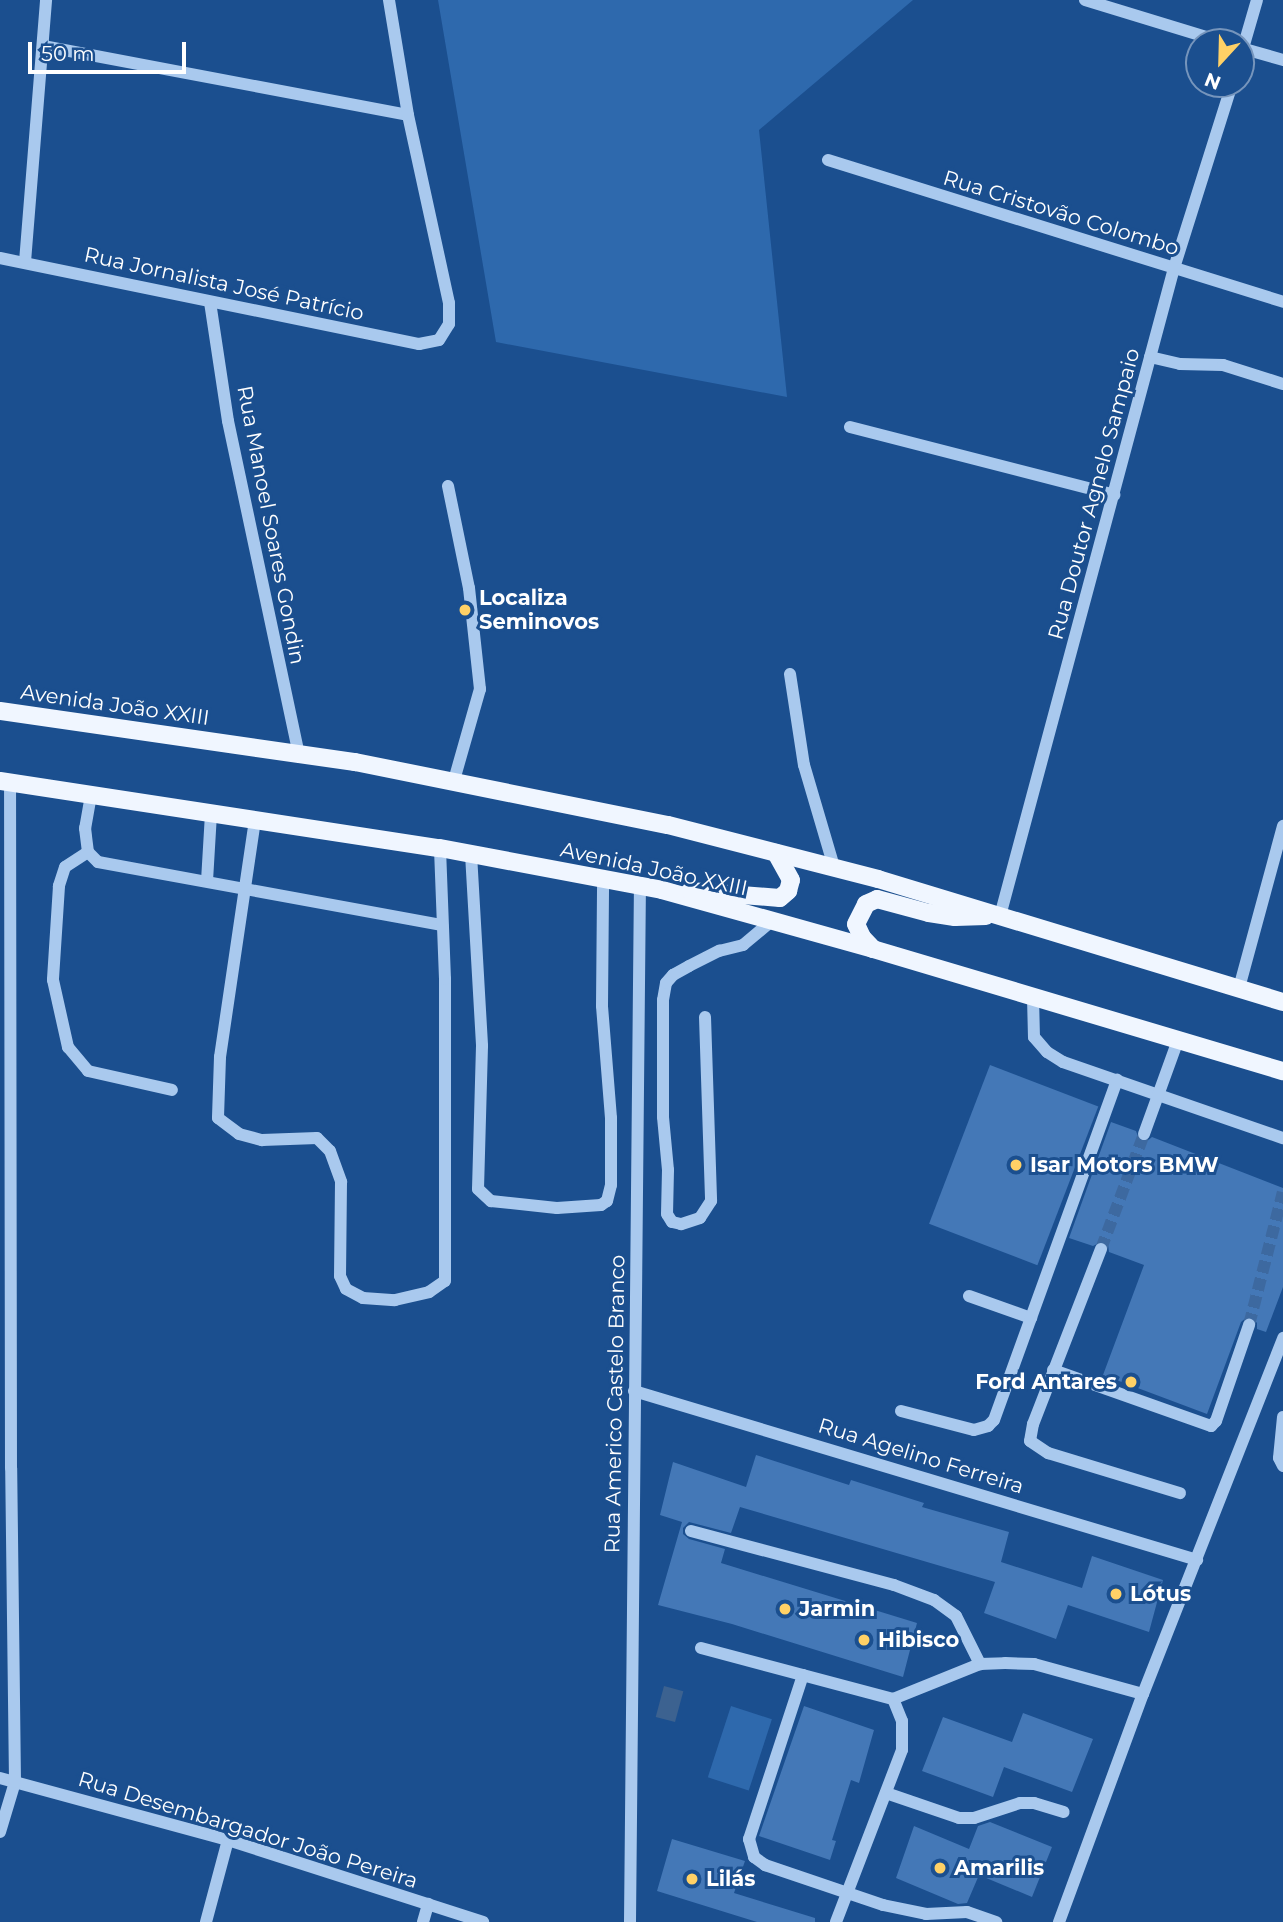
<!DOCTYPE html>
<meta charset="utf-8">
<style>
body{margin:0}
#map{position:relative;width:1283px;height:1922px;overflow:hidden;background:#1b4f8f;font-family:Montserrat,sans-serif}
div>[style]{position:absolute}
.green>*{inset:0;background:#2e69ad;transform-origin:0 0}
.water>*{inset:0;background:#3c6290;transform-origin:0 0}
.building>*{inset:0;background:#4478b7;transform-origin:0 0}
.minor-tunnel>*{height:12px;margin-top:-6px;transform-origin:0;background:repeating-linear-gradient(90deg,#3d69a0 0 12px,transparent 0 18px)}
.minor>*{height:12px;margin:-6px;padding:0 6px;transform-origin:6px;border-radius:6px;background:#a9c9ee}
.major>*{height:18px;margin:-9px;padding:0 9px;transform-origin:9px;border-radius:9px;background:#f0f6ff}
.dots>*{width:19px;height:19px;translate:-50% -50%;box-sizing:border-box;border:4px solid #1b4f8f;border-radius:50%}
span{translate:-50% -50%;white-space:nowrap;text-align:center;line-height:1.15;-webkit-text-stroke:6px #1b4f8f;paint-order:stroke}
.street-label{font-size:21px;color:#fff}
.poi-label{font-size:21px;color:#fff;font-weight:700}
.left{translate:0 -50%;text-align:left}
.right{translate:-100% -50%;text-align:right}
.north{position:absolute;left:1185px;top:28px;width:70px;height:70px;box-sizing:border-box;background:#1b4f8f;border:2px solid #7695bc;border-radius:50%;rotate:202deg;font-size:19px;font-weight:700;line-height:28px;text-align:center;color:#fff}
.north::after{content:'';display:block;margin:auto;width:24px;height:32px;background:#ffd166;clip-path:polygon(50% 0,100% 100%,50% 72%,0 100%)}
.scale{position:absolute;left:28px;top:42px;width:158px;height:32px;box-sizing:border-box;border:4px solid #fff;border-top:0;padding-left:9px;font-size:21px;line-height:24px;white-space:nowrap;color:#fff;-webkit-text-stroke:5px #1b4f8f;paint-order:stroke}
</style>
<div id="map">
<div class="green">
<i style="clip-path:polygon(438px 0,913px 0,759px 130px,787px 397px,496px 342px)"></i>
<i style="left:731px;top:1706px;width:43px;height:75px;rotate:18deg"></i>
</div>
<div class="water">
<i style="left:664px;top:1686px;width:20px;height:32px;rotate:15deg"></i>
</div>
<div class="building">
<i style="left:990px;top:1065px;width:116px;height:170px;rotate:21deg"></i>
<i style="clip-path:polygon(1111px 1122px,1136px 1131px,1140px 1142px,1146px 1142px,1152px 1137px,1283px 1188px,1283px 1287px,1266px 1332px,1257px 1329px,1257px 1323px,1252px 1317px,1247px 1317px,1241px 1322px,1207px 1414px,1103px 1375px,1144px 1265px,1109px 1252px,1108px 1244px,1103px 1241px,1093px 1246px,1069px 1238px)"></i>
<i style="clip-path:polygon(756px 1455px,849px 1485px,851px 1480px,924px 1503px,922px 1507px,1009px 1532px,1001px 1562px,1082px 1588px,1092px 1556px,1163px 1580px,1149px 1632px,1068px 1605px,1056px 1639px,984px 1613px,995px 1582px,740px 1507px,731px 1533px,689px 1522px,683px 1528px,683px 1534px,689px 1539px,725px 1549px,721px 1563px,917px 1623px,903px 1677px,732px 1624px,658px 1605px,682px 1522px,660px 1515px,673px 1462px,746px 1487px)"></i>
<i style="clip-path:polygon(804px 1706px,874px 1730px,859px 1783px,851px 1780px,832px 1840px,836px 1841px,830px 1860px,759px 1836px)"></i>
<i style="clip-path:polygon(1023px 1713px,1093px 1739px,1072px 1792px,1004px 1767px,993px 1797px,922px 1771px,943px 1717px,1012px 1742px)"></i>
<i style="clip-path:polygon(990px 1822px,1052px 1847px,1032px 1897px,979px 1875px,967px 1903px,958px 1904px,896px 1878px,914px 1826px,969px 1849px,978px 1826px)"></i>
<i style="clip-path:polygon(672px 1839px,745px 1861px,734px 1893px,815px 1918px,815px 1922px,757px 1922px,657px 1891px)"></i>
</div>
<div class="minor-tunnel">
<i style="left:1101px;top:1249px;width:123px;rotate:-69.5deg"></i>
<i style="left:1249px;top:1325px;width:137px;rotate:-75.7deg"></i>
</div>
<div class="minor">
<i style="left:1085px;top:0;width:143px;rotate:17deg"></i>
<i style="left:43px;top:46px;width:371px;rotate:10.7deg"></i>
<i style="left:1241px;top:48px;width:44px;rotate:15.9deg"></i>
<i style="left:1241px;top:55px;width:57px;rotate:-73.8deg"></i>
<i style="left:828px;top:160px;width:477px;rotate:17.3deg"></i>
<i style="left:0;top:258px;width:428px;rotate:11.6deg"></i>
<i style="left:419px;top:344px;width:20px;rotate:-11deg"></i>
<i style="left:439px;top:340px;width:19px;rotate:-58deg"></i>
<i style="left:449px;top:324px;width:21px;rotate:-90deg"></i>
<i style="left:449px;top:303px;width:192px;rotate:-102.3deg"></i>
<i style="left:408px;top:115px;width:117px;rotate:-99.4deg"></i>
<i style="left:25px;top:262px;width:263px;rotate:-85.4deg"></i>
<i style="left:210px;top:302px;width:120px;rotate:81.4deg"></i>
<i style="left:228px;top:421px;width:340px;rotate:78deg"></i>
<i style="left:1150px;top:357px;width:31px;rotate:13deg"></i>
<i style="left:1180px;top:364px;width:43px;rotate:1.3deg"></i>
<i style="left:1223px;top:365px;width:63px;rotate:17.6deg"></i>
<i style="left:850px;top:427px;width:273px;rotate:14.4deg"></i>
<i style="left:448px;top:486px;width:104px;rotate:78.4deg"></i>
<i style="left:469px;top:588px;width:102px;rotate:83.8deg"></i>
<i style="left:480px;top:689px;width:95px;rotate:105.9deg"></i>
<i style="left:790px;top:674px;width:92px;rotate:81.3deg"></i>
<i style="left:804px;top:765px;width:106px;rotate:73.6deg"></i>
<i style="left:91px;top:795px;width:34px;rotate:100deg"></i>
<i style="left:85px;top:828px;width:24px;rotate:83deg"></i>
<i style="left:88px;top:852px;width:14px;rotate:45deg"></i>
<i style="left:98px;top:862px;width:350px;rotate:10.4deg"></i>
<i style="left:255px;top:820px;width:240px;rotate:98.4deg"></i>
<i style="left:220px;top:1057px;width:61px;rotate:91.9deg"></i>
<i style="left:218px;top:1118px;width:26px;rotate:37deg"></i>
<i style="left:239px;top:1134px;width:24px;rotate:15deg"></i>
<i style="left:262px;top:1140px;width:55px;rotate:-2.1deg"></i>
<i style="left:317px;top:1138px;width:18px;rotate:45deg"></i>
<i style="left:330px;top:1151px;width:33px;rotate:70deg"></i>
<i style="left:341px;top:1182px;width:94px;rotate:90.6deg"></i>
<i style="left:340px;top:1276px;width:14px;rotate:65deg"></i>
<i style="left:346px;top:1289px;width:19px;rotate:28deg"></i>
<i style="left:363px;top:1298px;width:32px;rotate:4deg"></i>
<i style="left:395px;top:1300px;width:35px;rotate:-13deg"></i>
<i style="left:429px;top:1292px;width:19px;rotate:-35deg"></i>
<i style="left:445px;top:1281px;width:302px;rotate:-90deg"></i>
<i style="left:445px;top:979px;width:131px;rotate:-92.2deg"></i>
<i style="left:88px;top:852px;width:27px;rotate:147deg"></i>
<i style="left:65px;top:867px;width:20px;rotate:108deg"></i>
<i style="left:59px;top:886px;width:94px;rotate:93.7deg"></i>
<i style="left:53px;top:980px;width:69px;rotate:77.4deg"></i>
<i style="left:68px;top:1047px;width:31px;rotate:50deg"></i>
<i style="left:88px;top:1071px;width:86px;rotate:12.7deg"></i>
<i style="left:471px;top:854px;width:192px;rotate:86.7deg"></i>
<i style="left:482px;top:1046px;width:143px;rotate:91.6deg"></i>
<i style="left:478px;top:1189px;width:18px;rotate:43deg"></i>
<i style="left:491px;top:1201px;width:66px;rotate:6.1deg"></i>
<i style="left:557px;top:1208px;width:44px;rotate:-3.9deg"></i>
<i style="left:601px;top:1205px;width:7px;rotate:-34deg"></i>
<i style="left:607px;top:1201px;width:16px;rotate:-76deg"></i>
<i style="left:611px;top:1185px;width:67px;rotate:-90deg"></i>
<i style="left:611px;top:1118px;width:112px;rotate:-94.6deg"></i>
<i style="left:602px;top:1006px;width:126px;rotate:-89.5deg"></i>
<i style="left:207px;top:881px;width:68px;rotate:-86.6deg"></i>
<i style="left:1000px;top:916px;width:671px;rotate:-74.97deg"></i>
<i style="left:1174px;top:268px;width:193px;rotate:-72.5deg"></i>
<i style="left:1239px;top:988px;width:168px;rotate:-74.8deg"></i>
<i style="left:1033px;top:997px;width:40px;rotate:88.6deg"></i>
<i style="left:1034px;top:1037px;width:20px;rotate:49deg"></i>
<i style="left:1047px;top:1052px;width:19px;rotate:32deg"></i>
<i style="left:1063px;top:1062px;width:233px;rotate:19.1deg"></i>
<i style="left:705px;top:1017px;width:184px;rotate:88.1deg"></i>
<i style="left:711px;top:1201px;width:20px;rotate:123deg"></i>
<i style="left:700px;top:1218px;width:20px;rotate:162deg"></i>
<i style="left:681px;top:1224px;width:9px;rotate:-167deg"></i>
<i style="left:672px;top:1222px;width:9px;rotate:-122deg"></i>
<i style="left:667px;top:1214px;width:44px;rotate:-88.7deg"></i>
<i style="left:668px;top:1170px;width:53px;rotate:-95.4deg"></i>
<i style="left:663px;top:1117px;width:117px;rotate:-90deg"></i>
<i style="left:663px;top:1000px;width:17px;rotate:-80deg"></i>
<i style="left:666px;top:983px;width:11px;rotate:-49deg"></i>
<i style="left:673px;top:975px;width:18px;rotate:-29deg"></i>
<i style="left:689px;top:966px;width:34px;rotate:-27deg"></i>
<i style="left:719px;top:951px;width:25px;rotate:-14deg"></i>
<i style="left:743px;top:945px;width:39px;rotate:-40deg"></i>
<i style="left:1144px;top:1134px;width:100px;rotate:-70.1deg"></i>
<i style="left:1101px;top:1249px;width:188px;rotate:111.2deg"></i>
<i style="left:1033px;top:1424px;width:17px;rotate:100deg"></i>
<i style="left:1030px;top:1441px;width:22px;rotate:34deg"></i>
<i style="left:1048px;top:1453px;width:138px;rotate:16.9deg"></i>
<i style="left:969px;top:1296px;width:66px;rotate:19.5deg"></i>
<i style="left:1053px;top:1370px;width:168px;rotate:19.5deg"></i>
<i style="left:1211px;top:1426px;width:7px;rotate:-45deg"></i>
<i style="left:1216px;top:1421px;width:102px;rotate:-71deg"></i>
<i style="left:634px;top:1391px;width:588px;rotate:16.71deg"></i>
<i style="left:901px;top:1411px;width:75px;rotate:14.6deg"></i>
<i style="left:974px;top:1430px;width:15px;rotate:-16deg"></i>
<i style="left:988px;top:1426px;width:8px;rotate:-45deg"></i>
<i style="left:994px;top:1420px;width:362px;rotate:-70.1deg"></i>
<i style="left:1283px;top:1417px;width:41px;rotate:95.6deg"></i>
<i style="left:1279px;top:1458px;width:9px;rotate:63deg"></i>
<i style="left:691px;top:1531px;width:210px;rotate:14.9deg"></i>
<i style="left:894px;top:1585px;width:43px;rotate:20.6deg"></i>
<i style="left:934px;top:1600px;width:27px;rotate:36deg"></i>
<i style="left:956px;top:1616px;width:54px;rotate:63.4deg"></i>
<i style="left:701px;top:1648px;width:199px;rotate:14.9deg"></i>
<i style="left:893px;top:1699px;width:94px;rotate:-21.9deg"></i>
<i style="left:980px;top:1664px;width:25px;rotate:-2deg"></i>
<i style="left:1005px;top:1663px;width:29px;rotate:2deg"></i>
<i style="left:1034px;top:1664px;width:113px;rotate:15.4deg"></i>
<i style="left:803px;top:1675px;width:173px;rotate:108.2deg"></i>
<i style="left:749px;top:1839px;width:19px;rotate:74deg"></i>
<i style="left:754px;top:1857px;width:14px;rotate:36deg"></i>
<i style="left:765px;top:1865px;width:125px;rotate:18.7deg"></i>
<i style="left:883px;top:1905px;width:44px;rotate:11.8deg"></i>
<i style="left:926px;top:1914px;width:41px;rotate:-2.8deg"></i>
<i style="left:967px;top:1912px;width:31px;rotate:19deg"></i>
<i style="left:0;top:1778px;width:236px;rotate:15.2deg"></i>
<i style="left:228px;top:1840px;width:268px;rotate:17.8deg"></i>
<i style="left:886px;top:1793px;width:77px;rotate:18.9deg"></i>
<i style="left:959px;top:1818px;width:15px"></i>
<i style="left:974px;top:1818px;width:48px;rotate:-18.1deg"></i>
<i style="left:1020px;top:1803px;width:14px"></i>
<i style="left:1034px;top:1803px;width:31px;rotate:17deg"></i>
<i style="left:0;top:1832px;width:52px;rotate:-73.3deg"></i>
<i style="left:15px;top:1782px;width:314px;rotate:-90.7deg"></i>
<i style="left:11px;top:1468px;width:686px;rotate:-90.08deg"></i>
<i style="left:206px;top:1922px;width:85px;rotate:-75deg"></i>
<i style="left:423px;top:1922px;width:19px;rotate:-74deg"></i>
<i style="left:630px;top:1922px;width:1035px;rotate:-89.45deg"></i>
<i style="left:836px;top:1922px;width:184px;rotate:-69deg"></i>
<i style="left:902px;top:1750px;width:29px;rotate:-90deg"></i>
<i style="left:902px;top:1721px;width:24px;rotate:-112deg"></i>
<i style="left:1059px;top:1922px;width:243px;rotate:-69.8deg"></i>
<i style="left:1143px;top:1694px;width:383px;rotate:-68.5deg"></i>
</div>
<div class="major">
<i style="left:0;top:711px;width:359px;rotate:8.2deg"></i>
<i style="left:355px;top:762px;width:319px;rotate:11.4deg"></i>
<i style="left:668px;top:825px;width:217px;rotate:14.4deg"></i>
<i style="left:878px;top:879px;width:423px;rotate:16.9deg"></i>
<i style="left:0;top:781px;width:445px;rotate:8.7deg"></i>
<i style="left:440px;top:848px;width:226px;rotate:10.7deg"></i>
<i style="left:662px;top:890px;width:219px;rotate:15.6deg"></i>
<i style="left:873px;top:949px;width:428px;rotate:16.6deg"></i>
<i style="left:690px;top:891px;width:90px;rotate:4.4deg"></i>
<i style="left:780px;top:898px;width:11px;rotate:-41deg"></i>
<i style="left:788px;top:891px;width:11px;rotate:-75deg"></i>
<i style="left:791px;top:880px;width:31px;rotate:-119deg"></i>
<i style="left:873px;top:949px;width:16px;rotate:-133deg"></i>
<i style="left:862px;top:937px;width:14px;rotate:-115deg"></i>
<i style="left:856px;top:924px;width:22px;rotate:-63deg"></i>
<i style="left:866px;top:904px;width:12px;rotate:-24deg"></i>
<i style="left:877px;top:899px;width:54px;rotate:15.1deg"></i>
<i style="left:929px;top:913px;width:26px;rotate:9deg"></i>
<i style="left:955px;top:917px;width:31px;rotate:-2deg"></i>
</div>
<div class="dots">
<i style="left:465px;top:610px;background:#ffd166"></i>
<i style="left:1016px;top:1165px;background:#ffd166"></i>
<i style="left:1131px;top:1382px;background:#ffd166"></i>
<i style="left:1116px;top:1594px;background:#ffd166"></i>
<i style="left:785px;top:1609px;background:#ffd166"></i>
<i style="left:864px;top:1640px;background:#ffd166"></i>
<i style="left:940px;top:1868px;background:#ffd166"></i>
<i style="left:692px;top:1879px;background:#ffd166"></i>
</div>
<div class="street-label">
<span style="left:1061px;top:213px;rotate:17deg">Rua Cristovão Colombo</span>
<span style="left:224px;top:284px;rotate:12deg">Rua Jornalista José Patrício</span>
<span style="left:1094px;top:494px;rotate:-75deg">Rua Doutor Agnelo Sampaio</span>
<span style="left:271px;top:525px;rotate:79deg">Rua Manoel Soares Gondin</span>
<span style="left:115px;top:705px;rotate:8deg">Avenida João XXIII</span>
<span style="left:654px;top:869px;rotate:12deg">Avenida João XXIII</span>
<span style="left:615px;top:1404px;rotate:-89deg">Rua Americo Castelo Branco</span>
<span style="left:921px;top:1456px;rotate:17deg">Rua Agelino Ferreira</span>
<span style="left:248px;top:1830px;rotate:17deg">Rua Desembargador João Pereira</span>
</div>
<div class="poi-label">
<span class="left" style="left:479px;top:610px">Localiza<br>Seminovos</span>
<span class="left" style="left:1030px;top:1165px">Isar Motors BMW</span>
<span class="right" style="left:1117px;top:1382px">Ford Antares</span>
<span class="left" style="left:1130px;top:1594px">Lótus</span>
<span class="left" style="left:799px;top:1609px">Jarmin</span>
<span class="left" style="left:878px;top:1640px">Hibisco</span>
<span class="left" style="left:954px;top:1868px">Amarilis</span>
<span class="left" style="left:706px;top:1879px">Lilás</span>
</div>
<div class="north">N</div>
<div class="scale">50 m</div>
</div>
